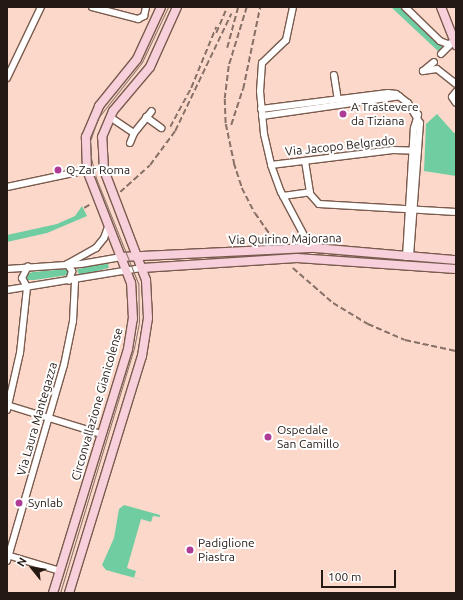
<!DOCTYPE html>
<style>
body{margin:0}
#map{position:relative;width:463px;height:600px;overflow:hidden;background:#fbd8c9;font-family:Ubuntu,sans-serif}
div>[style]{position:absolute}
.green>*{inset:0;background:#70cda2;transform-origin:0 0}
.roads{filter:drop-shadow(1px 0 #795b4e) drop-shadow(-1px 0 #795b4e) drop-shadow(0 1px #795b4e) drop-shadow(0 -1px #795b4e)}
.minor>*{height:6px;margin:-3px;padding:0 3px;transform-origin:3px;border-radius:3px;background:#fff}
.major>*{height:8px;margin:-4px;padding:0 4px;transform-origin:4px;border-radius:4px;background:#f8d0db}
.tram>*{height:1px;margin:-0.5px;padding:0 0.5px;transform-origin:0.5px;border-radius:0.5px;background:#877067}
.rail>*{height:1.5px;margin-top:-0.75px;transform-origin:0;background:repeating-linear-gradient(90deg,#877067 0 6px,transparent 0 9px)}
.dots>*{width:11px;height:11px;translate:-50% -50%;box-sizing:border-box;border:2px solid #fff;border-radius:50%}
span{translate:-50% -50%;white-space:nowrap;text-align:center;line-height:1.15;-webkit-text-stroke:4px #fff;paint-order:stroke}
.poi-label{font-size:12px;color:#251914}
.left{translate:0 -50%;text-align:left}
.street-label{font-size:12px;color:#251914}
.frame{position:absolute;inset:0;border:8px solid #251914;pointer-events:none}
.north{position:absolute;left:12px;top:548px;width:40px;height:40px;-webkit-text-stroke:3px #fff;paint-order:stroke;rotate:300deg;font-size:11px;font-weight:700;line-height:16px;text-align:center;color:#251914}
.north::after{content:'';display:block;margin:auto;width:14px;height:18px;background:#251914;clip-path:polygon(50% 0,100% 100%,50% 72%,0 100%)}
.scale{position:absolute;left:321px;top:570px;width:75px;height:18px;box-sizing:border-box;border:2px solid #251914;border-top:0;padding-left:5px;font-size:12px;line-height:14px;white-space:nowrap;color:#251914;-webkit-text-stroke:3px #fff;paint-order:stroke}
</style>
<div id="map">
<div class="green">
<i style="clip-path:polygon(391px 7px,400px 7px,443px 47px,439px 52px)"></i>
<i style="clip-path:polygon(437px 114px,454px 133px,456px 132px,456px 176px,424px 171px,426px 124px)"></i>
<i style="clip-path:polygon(82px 206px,87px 216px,47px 233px,7px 242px,7px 235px,57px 224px,75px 216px)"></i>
<i style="left:107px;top:261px;width:7px;height:31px;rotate:74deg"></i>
<i style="clip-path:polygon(67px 269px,68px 275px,34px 280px,27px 280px,25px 277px,27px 274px,33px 272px)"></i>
<i style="clip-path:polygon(124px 505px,160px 515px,160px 517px,153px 516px,151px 522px,141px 519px,127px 568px,136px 571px,134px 578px,146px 581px,106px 570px,102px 565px,114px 538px,119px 509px)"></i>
</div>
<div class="roads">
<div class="minor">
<i style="left:92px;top:7px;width:48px;rotate:14.6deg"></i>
<i style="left:138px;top:19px;width:7px;rotate:-27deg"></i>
<i style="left:144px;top:16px;width:9px;rotate:-77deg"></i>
<i style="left:293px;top:7px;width:34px;rotate:102deg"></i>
<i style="left:286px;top:40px;width:33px;rotate:136deg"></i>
<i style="left:262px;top:63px;width:28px;rotate:94deg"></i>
<i style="left:260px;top:91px;width:43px;rotate:84.7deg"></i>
<i style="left:264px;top:134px;width:32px;rotate:77deg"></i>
<i style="left:271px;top:165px;width:29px;rotate:70deg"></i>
<i style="left:281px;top:192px;width:55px;rotate:62deg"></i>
<i style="left:307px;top:241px;width:8px;rotate:83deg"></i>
<i style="left:405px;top:7px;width:49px;rotate:44.2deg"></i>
<i style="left:440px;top:41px;width:9px;rotate:21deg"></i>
<i style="left:448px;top:44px;width:6px;rotate:-18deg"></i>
<i style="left:441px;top:54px;width:16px;rotate:-45deg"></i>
<i style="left:423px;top:71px;width:14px;rotate:-8deg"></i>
<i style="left:437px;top:69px;width:24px;rotate:38deg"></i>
<i style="left:423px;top:71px;width:14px;rotate:-39deg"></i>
<i style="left:334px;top:75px;width:24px;rotate:81deg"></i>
<i style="left:7px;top:78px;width:79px;rotate:-64.4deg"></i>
<i style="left:456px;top:92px;width:6px;rotate:129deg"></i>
<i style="left:452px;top:97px;width:7px;rotate:56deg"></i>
<i style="left:261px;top:109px;width:128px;rotate:-7.2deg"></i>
<i style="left:388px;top:93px;width:8px;rotate:7deg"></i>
<i style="left:396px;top:94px;width:15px;rotate:37deg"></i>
<i style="left:408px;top:103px;width:23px;rotate:59deg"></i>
<i style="left:420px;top:123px;width:134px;rotate:94.3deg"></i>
<i style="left:262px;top:116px;width:139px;rotate:-8.2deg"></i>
<i style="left:110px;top:117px;width:29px;rotate:34deg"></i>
<i style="left:146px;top:117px;width:19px;rotate:36deg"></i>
<i style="left:130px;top:143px;width:11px;rotate:-68deg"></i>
<i style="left:134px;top:133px;width:28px;rotate:-51deg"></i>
<i style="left:305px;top:161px;width:33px;rotate:81deg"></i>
<i style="left:310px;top:194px;width:13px;rotate:48deg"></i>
<i style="left:319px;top:204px;width:137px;rotate:3.3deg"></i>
<i style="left:271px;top:165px;width:123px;rotate:-7deg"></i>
<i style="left:393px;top:150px;width:25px;rotate:2deg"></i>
<i style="left:7px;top:187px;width:82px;rotate:-12deg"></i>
<i style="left:283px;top:196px;width:27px;rotate:-8deg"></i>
<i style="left:406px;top:257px;width:129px;rotate:-86.5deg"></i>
<i style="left:414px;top:128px;width:14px;rotate:-73deg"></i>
<i style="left:69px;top:263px;width:31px;rotate:-29deg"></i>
<i style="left:96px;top:248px;width:13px;rotate:-51deg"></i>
<i style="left:104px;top:238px;width:12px;rotate:-70deg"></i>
<i style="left:67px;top:264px;width:9px;rotate:54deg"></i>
<i style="left:72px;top:271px;width:10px;rotate:107deg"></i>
<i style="left:7px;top:269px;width:74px;rotate:-3.9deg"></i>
<i style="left:81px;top:264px;width:41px;rotate:-9.9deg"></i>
<i style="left:27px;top:287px;width:10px;rotate:-119deg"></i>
<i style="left:22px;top:278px;width:13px;rotate:-63deg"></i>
<i style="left:7px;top:290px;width:137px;rotate:-9.3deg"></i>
<i style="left:7px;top:405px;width:98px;rotate:17.1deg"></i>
<i style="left:7px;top:410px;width:58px;rotate:-77.2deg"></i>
<i style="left:20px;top:353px;width:66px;rotate:-83.9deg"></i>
<i style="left:7px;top:555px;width:55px;rotate:16.8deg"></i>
<i style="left:7px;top:561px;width:204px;rotate:-73.8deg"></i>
<i style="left:64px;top:365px;width:45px;rotate:-78.4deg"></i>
<i style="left:73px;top:321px;width:40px;rotate:-87.1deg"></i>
</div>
<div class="major">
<i style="left:441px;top:7px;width:41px;rotate:68.5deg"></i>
<i style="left:121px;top:257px;width:194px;rotate:-2.7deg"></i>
<i style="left:315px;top:248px;width:142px;rotate:4.9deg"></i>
<i style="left:142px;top:268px;width:155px;rotate:-3.7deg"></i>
<i style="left:297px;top:258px;width:159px;rotate:4deg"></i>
<i style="left:53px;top:593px;width:255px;rotate:-72.9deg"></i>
<i style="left:128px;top:349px;width:30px;rotate:-81deg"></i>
<i style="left:133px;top:319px;width:36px;rotate:-93deg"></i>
<i style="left:131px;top:283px;width:121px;rotate:-111.3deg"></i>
<i style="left:87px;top:170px;width:33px;rotate:-92deg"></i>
<i style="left:86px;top:137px;width:34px;rotate:-67deg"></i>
<i style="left:99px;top:106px;width:60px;rotate:-51deg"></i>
<i style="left:137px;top:59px;width:57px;rotate:-65.2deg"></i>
<i style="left:69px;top:593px;width:248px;rotate:-72.9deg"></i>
<i style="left:142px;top:356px;width:38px;rotate:-81deg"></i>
<i style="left:148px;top:318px;width:38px;rotate:-93deg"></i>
<i style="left:146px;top:280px;width:118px;rotate:-110.9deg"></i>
<i style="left:104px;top:170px;width:33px;rotate:-93deg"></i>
<i style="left:102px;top:137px;width:28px;rotate:-67deg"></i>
<i style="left:113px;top:111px;width:57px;rotate:-49.9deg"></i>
<i style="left:150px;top:67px;width:66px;rotate:-65.8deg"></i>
</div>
</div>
<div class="tram">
<i style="left:60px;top:593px;width:256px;rotate:-73.2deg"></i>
<i style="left:134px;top:348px;width:26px;rotate:-79deg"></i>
<i style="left:139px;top:322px;width:39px;rotate:-91deg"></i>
<i style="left:138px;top:283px;width:113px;rotate:-111.8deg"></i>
<i style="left:96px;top:178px;width:21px;rotate:-104deg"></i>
<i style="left:91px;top:158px;width:17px;rotate:-93deg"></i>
<i style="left:90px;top:141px;width:24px;rotate:-71deg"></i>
<i style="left:98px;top:118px;width:71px;rotate:-51.8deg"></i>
<i style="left:142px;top:62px;width:61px;rotate:-64.7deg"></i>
</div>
<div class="rail">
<i style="left:247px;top:7px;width:62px;rotate:107deg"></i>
<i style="left:229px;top:66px;width:33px;rotate:97deg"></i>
<i style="left:225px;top:99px;width:25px;rotate:88deg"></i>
<i style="left:226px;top:124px;width:40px;rotate:78deg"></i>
<i style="left:234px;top:163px;width:26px;rotate:72deg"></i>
<i style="left:242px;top:188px;width:28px;rotate:63deg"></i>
<i style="left:255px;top:213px;width:35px;rotate:55deg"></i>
<i style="left:216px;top:33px;width:28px;rotate:-67deg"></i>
<i style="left:227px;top:48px;width:42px;rotate:-75deg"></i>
<i style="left:231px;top:125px;width:38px;rotate:-72deg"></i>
<i style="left:243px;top:89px;width:84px;rotate:-78.3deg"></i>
<i style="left:170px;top:127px;width:44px;rotate:-61.7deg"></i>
<i style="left:191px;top:88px;width:66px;rotate:-67.7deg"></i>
<i style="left:120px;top:192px;width:40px;rotate:-42deg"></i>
<i style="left:150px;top:165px;width:42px;rotate:-53.7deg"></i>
<i style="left:175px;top:131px;width:130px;rotate:-64.4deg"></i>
<i style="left:84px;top:208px;width:8px;rotate:-30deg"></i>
<i style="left:293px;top:268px;width:53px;rotate:41.2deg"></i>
<i style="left:333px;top:303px;width:41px;rotate:31deg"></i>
<i style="left:368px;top:324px;width:40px;rotate:23.4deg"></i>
<i style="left:405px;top:340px;width:52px;rotate:12.2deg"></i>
</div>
<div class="dots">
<i style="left:343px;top:114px;background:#ae3c96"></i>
<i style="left:58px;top:170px;background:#ae3c96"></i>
<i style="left:268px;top:437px;background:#ae3c96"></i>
<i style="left:19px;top:503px;background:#ae3c96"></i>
<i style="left:190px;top:550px;background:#ae3c96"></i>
</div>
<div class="poi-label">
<span class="left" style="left:351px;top:114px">A Trastevere<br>da Tiziana</span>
<span class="left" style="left:66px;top:170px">Q-Zar Roma</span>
<span class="left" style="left:277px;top:437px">Ospedale<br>San Camillo</span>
<span class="left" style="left:28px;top:503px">Synlab</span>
<span class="left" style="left:198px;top:550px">Padiglione<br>Piastra</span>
</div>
<div class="street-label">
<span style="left:340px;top:146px;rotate:-6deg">Via Jacopo Belgrado</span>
<span style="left:285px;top:239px;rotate:-1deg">Via Quirino Majorana</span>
<span style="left:97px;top:404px;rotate:-74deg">Circonvallazione Gianicolense</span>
<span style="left:37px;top:419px;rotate:-74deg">Via Laura Mantegazza</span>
</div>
<div class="frame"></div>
<div class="north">N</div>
<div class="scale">100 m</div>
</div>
